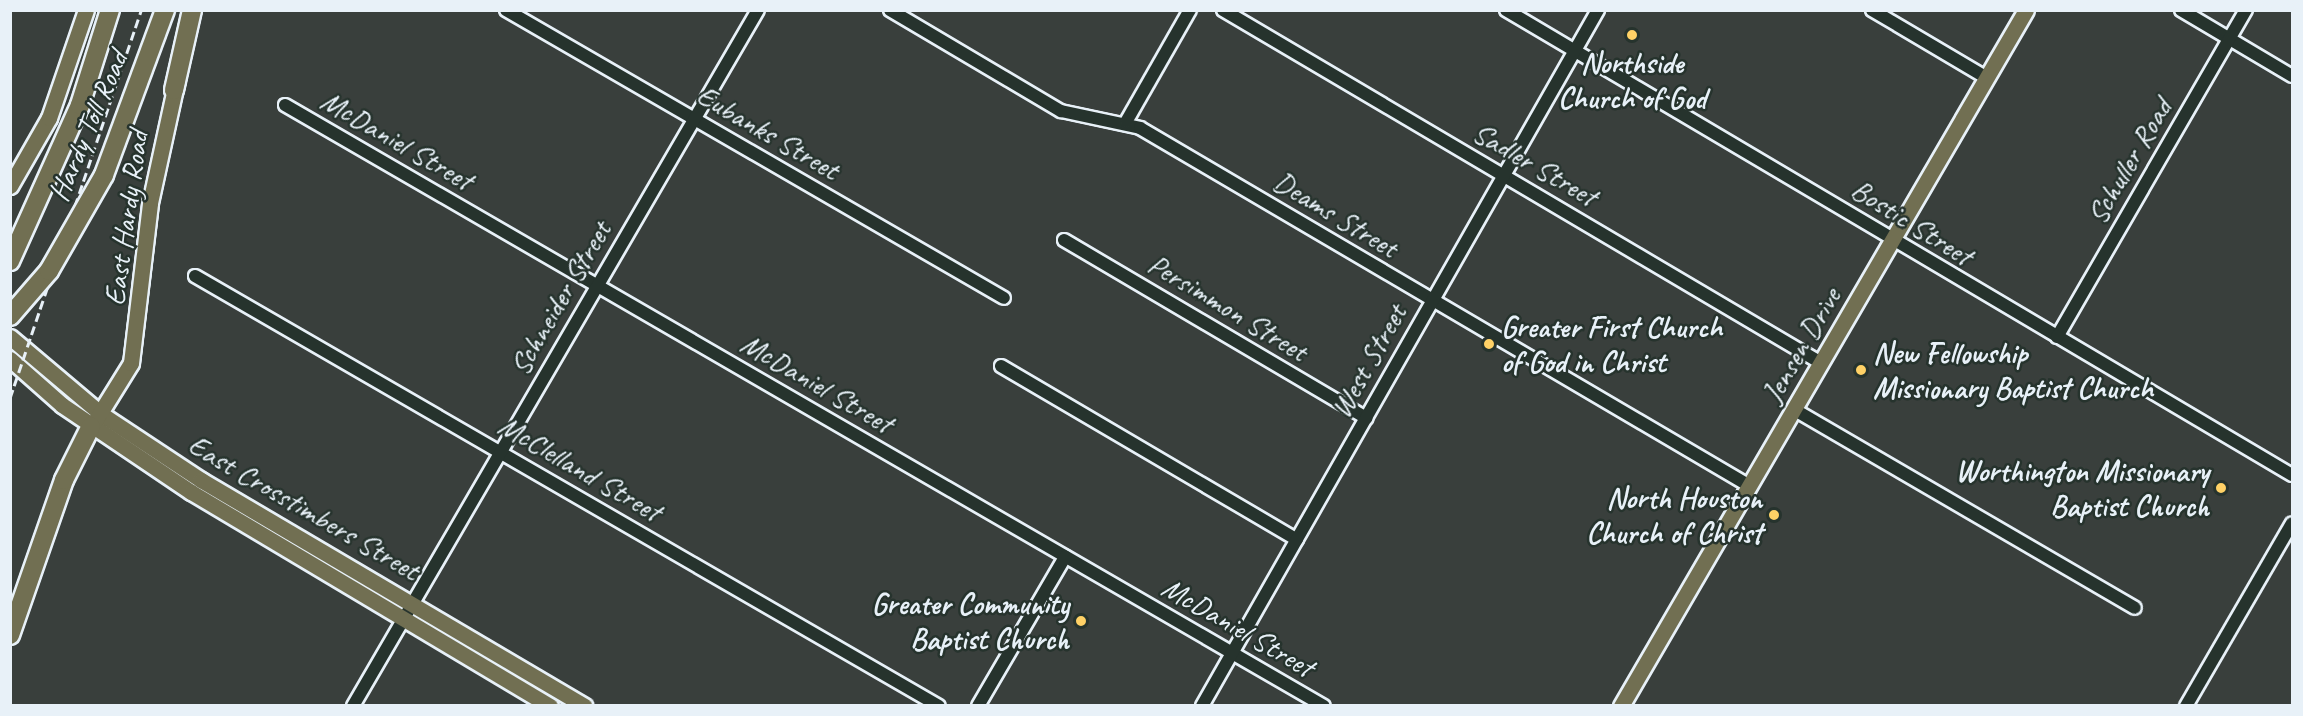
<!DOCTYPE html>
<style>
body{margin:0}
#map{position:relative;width:2303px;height:716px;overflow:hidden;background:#393f3c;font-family:Caveat,sans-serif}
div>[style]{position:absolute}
.roads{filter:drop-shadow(2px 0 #e8f1f8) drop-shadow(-2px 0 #e8f1f8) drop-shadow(0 2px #e8f1f8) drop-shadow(0 -2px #e8f1f8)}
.minor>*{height:12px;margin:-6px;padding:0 6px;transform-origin:6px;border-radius:6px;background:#26332d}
.major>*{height:15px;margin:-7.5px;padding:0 7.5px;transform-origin:7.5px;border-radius:7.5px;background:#716f52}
.highway>*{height:18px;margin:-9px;padding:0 9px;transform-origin:9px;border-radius:9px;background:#716f52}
.rail>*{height:3px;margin-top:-1.5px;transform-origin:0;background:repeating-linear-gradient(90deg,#e8f1f8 0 9px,transparent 0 13.5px)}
.bridges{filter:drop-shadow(2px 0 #e8f1f8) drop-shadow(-2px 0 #e8f1f8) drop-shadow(0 2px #e8f1f8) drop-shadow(0 -2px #e8f1f8)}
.highway-bridge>*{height:18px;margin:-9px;padding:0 9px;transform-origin:9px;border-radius:9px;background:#716f52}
.dots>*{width:16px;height:16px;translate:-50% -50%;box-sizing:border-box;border:3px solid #26332d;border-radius:50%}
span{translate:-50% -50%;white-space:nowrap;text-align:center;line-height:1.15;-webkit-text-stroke:5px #26332d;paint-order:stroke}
.poi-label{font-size:30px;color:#e8f1f8;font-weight:700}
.left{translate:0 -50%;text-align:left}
.right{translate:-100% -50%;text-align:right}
.street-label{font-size:30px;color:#e8f1f8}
.frame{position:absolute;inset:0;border:12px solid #e8f1f8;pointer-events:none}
</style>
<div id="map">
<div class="roads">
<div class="minor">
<i style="left:506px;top:10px;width:575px;rotate:30.04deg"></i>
<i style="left:890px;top:10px;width:199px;rotate:30.6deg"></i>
<i style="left:1061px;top:111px;width:81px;rotate:12.1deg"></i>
<i style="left:1140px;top:128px;width:705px;rotate:30.42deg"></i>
<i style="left:1223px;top:10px;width:694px;rotate:30.55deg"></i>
<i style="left:1506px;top:10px;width:913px;rotate:30.61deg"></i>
<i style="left:1872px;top:10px;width:134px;rotate:30.6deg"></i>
<i style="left:2181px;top:10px;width:129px;rotate:30.7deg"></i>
<i style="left:285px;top:105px;width:1200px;rotate:30.05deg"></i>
<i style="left:1126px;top:122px;width:129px;rotate:-60.3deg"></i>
<i style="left:1064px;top:240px;width:351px;rotate:30.5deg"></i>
<i style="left:195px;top:276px;width:859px;rotate:30.03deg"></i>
<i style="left:2057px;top:337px;width:378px;rotate:-60deg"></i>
<i style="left:1001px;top:366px;width:343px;rotate:30.4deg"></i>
<i style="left:1795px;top:410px;width:393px;rotate:30.2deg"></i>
<i style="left:353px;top:706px;width:805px;rotate:-59.81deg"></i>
<i style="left:978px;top:706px;width:173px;rotate:-59.7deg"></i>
<i style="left:1202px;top:706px;width:801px;rotate:-60.36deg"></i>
<i style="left:2186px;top:706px;width:211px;rotate:-59.9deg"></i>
</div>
<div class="major">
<i style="left:10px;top:186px;width:78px;rotate:-60.2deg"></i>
<i style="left:49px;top:118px;width:114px;rotate:-71.1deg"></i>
<i style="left:10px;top:337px;width:119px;rotate:40.2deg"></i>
<i style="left:101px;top:414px;width:120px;rotate:33.4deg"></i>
<i style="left:201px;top:480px;width:445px;rotate:30.5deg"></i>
<i style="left:10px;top:359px;width:69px;rotate:41.5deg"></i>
<i style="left:62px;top:405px;width:156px;rotate:34deg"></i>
<i style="left:191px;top:492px;width:418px;rotate:30.8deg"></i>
<i style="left:95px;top:421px;width:68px;rotate:-58.2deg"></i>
<i style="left:131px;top:363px;width:161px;rotate:-83.2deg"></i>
<i style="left:150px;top:203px;width:127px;rotate:-77.7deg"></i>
<i style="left:1621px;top:706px;width:805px;rotate:-59.81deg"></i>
</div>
<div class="highway">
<i style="left:174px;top:90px;width:82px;rotate:-77.3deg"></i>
<i style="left:10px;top:261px;width:171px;rotate:-65.8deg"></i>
<i style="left:80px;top:105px;width:100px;rotate:-72.5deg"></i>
<i style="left:10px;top:635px;width:164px;rotate:-70.8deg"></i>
<i style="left:64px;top:480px;width:60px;rotate:-63.4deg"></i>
</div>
</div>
<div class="rail">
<i style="left:10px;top:398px;width:410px;rotate:-71.3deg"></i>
</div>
<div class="bridges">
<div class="highway-bridge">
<i style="left:10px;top:316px;width:60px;rotate:-49.1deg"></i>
<i style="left:49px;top:271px;width:111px;rotate:-60.2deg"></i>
<i style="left:104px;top:175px;width:176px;rotate:-69.7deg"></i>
</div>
</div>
<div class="dots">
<i style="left:1632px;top:35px;background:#ffd166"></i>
<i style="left:1489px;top:344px;background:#ffd166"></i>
<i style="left:1861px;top:370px;background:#ffd166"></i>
<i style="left:2221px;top:488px;background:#ffd166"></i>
<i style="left:1774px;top:515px;background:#ffd166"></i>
<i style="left:1081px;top:621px;background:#ffd166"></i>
</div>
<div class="poi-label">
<span style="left:1632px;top:80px">Northside<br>Church of God</span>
<span class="left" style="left:1501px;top:344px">Greater First Church<br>of God in Christ</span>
<span class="left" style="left:1873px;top:370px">New Fellowship<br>Missionary Baptist Church</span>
<span class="right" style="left:2209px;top:488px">Worthington Missionary<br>Baptist Church</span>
<span class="right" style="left:1762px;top:515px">North Houston<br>Church of Christ</span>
<span class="right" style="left:1069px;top:621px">Greater Community<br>Baptist Church</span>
</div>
<div class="street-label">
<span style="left:88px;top:126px;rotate:-67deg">Hardy Toll Road</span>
<span style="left:768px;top:132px;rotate:30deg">Eubanks Street</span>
<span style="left:397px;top:140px;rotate:30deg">McDaniel Street</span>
<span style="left:2129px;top:161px;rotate:-60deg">Schuller Road</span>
<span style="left:1535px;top:164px;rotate:30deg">Sadler Street</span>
<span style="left:1336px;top:214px;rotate:31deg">Deams Street</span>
<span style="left:126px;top:218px;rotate:-82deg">East Hardy Road</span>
<span style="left:1912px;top:222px;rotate:32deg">Bostic Street</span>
<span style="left:560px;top:298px;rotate:-60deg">Schneider Street</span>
<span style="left:1228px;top:307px;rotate:31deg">Persimmon Street</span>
<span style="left:1801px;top:345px;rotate:-60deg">Jensen Drive</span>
<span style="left:1368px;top:361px;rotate:-61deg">West Street</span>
<span style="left:817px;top:383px;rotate:30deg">McDaniel Street</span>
<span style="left:580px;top:468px;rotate:30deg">McClelland Street</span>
<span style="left:304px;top:507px;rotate:30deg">East Crosstimbers Street</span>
<span style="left:1238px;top:627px;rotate:30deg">McDaniel Street</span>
</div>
<div class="frame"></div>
</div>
